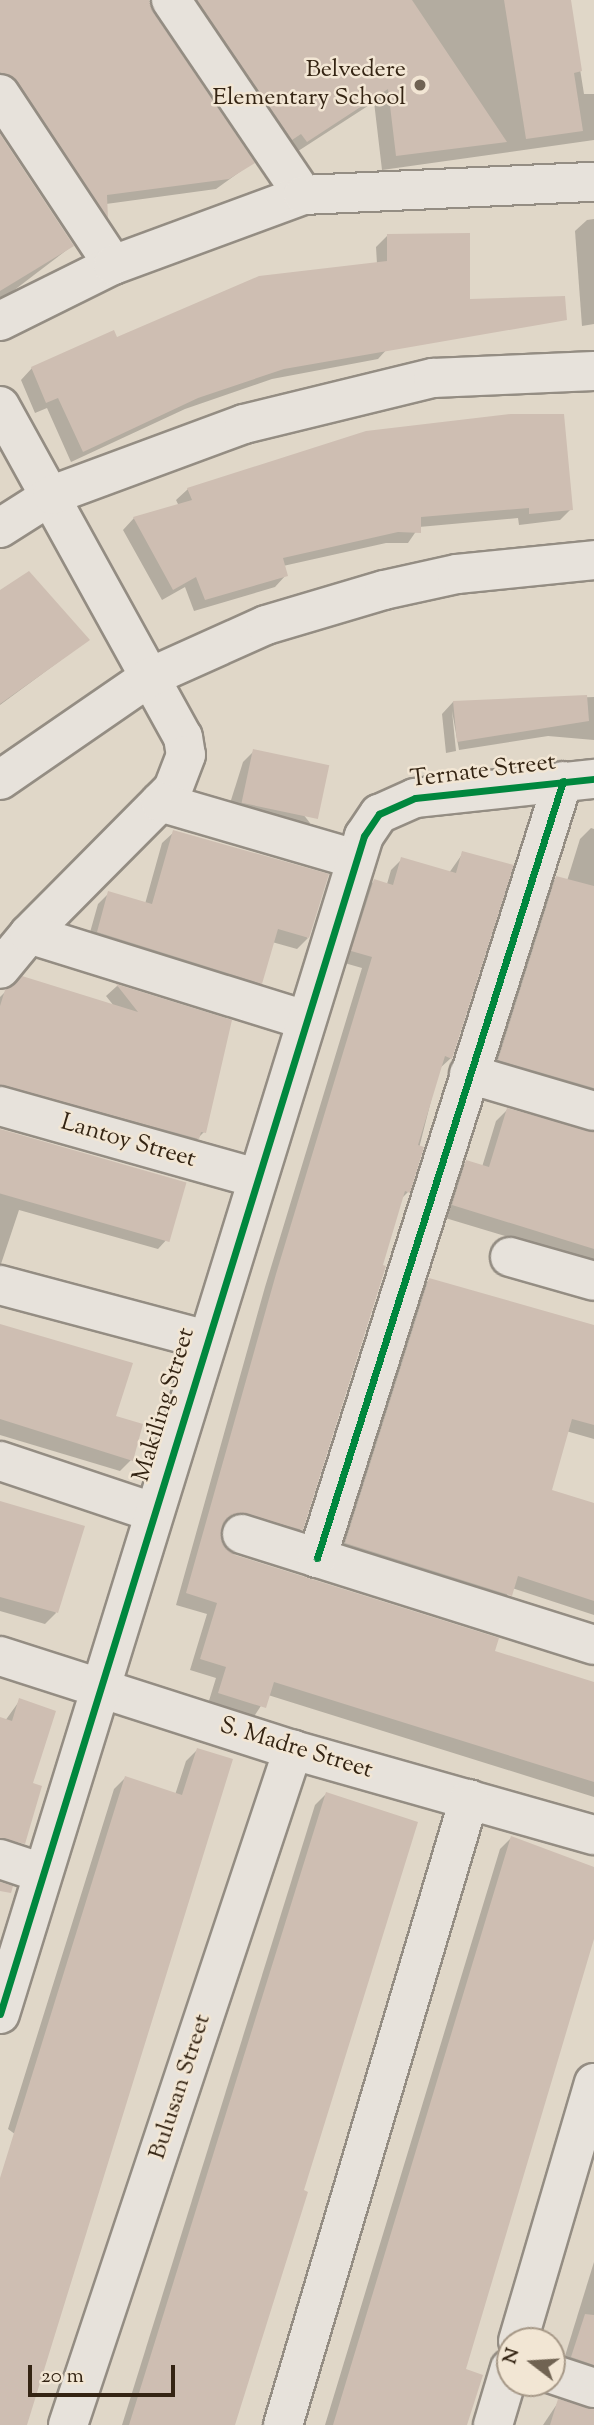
<!DOCTYPE html>
<style>
body{margin:0}
#map{position:relative;width:594px;height:2425px;overflow:hidden;background:#e0d7c8;font-family:"Sorts Mill Goudy",serif}
div>[style]{position:absolute}
.shadow>*{inset:0;background:#0003}
.building>*{inset:0;background:#cebeb2;transform-origin:0 0}
.roads{filter:drop-shadow(2px 0 #948d83) drop-shadow(-2px 0 #948d83) drop-shadow(0 2px #948d83) drop-shadow(0 -2px #948d83)}
.minor>*{height:38px;margin:-19px;padding:0 19px;transform-origin:19px;border-radius:19px;background:#e7e2db}
.cycleway>*{height:7px;margin:-3.5px;padding:0 3.5px;transform-origin:3.5px;border-radius:3.5px;background:#00873e}
.dots>*{width:19px;height:19px;translate:-50% -50%;box-sizing:border-box;border:4px solid #f2e6d4;border-radius:50%}
span{translate:-50% -50%;white-space:nowrap;text-align:center;line-height:1.15;-webkit-text-stroke:5px #f2e6d4;paint-order:stroke}
.poi-label{font-size:24px;color:#342413}
.right{translate:-100% -50%;text-align:right}
.street-label{font-size:24px;color:#342413}
.north{position:absolute;left:496px;top:2327px;width:70px;height:70px;box-sizing:border-box;background:#f2e6d4;border:2px solid #a69887;border-radius:50%;rotate:287deg;font-size:19px;font-weight:700;line-height:28px;text-align:center;color:#342413}
.north::after{content:'';display:block;margin:auto;width:24px;height:32px;background:#706352;clip-path:polygon(50% 0,100% 100%,50% 72%,0 100%)}
.scale{position:absolute;left:28px;top:2365px;width:147px;height:32px;box-sizing:border-box;border:4px solid #342413;border-top:0;padding-left:9px;font-size:21px;line-height:24px;white-space:nowrap;color:#342413;-webkit-text-stroke:5px #f2e6d4;paint-order:stroke}
</style>
<div id="map">
<div class="shadow">
<i style="clip-path:polygon(0 0,136px 0,252px 163px,216px 189px,106px 204px,107px 218px,97px 228px,0 87px)"></i>
<i style="clip-path:polygon(170px 0,569px 0,584px 94px,594px 94px,594px 140px,382px 170px,374px 102px,292px 155px)"></i>
<i style="clip-path:polygon(0 137px,72px 246px,0 301px)"></i>
<i style="clip-path:polygon(594px 219px,594px 324px,582px 326px,575px 231px,587px 220px)"></i>
<i style="clip-path:polygon(387px 236px,389px 347px,378px 359px,272px 379px,185px 409px,71px 462px,47px 408px,35px 413px,21px 380px,32px 368px,116px 339px,377px 264px,376px 247px)"></i>
<i style="clip-path:polygon(188px 489px,571px 509px,560px 520px,519px 525px,518px 518px,419px 527px,408px 543px,386px 543px,283px 566px,286px 575px,275px 587px,194px 611px,185px 587px,162px 600px,123px 530px,134px 518px,179px 506px,176px 500px)"></i>
<i style="clip-path:polygon(0 592px,88px 640px,0 705px)"></i>
<i style="clip-path:polygon(594px 697px,594px 740px,548px 736px,459px 750px,452px 711px,456px 751px,446px 753px,442px 714px,453px 702px)"></i>
<i style="clip-path:polygon(254px 751px,310px 823px,299px 834px,227px 813px,243px 762px)"></i>
<i style="clip-path:polygon(591px 828px,594px 829px,594px 1104px,488px 1071px,545px 889px,556px 878px,567px 881px,580px 839px)"></i>
<i style="clip-path:polygon(174px 832px,308px 938px,297px 949px,272px 942px,261px 983px,250px 994px,87px 943px,98px 904px,109px 893px,145px 904px,162px 843px)"></i>
<i style="clip-path:polygon(463px 853px,451px 1058px,439px 1069px,408px 1192px,400px 1200px,301px 1529px,290px 1541px,225px 1523px,219px 1540px,234px 1556px,493px 1652px,594px 1684px,594px 1797px,268px 1695px,253px 1718px,208px 1704px,216px 1678px,190px 1670px,207px 1614px,176px 1605px,265px 1287px,362px 968px,341px 962px,363px 892px,374px 881px,387px 884px,391px 870px,402px 859px,449px 873px)"></i>
<i style="clip-path:polygon(117px 986px,230px 1021px,204px 1132px,186px 1150px,0 1097px,0 997px,6px 991px,114px 1006px,106px 996px)"></i>
<i style="clip-path:polygon(507px 1110px,594px 1134px,594px 1263px,442px 1217px,455px 1173px,466px 1162px,482px 1167px,496px 1121px)"></i>
<i style="clip-path:polygon(0 1131px,169px 1237px,158px 1249px,19px 1210px,0 1267px)"></i>
<i style="clip-path:polygon(429px 1280px,594px 1327px,594px 1439px,566px 1431px,549px 1491px,594px 1505px,594px 1615px,512px 1588px,499px 1606px,334px 1555px,418px 1291px)"></i>
<i style="clip-path:polygon(0 1326px,114px 1417px,131px 1460px,120px 1471px,0 1435px)"></i>
<i style="clip-path:polygon(0 1503px,56px 1613px,45px 1624px,0 1611px)"></i>
<i style="clip-path:polygon(20px 1700px,0 1829px,0 1719px,5px 1721px)"></i>
<i style="clip-path:polygon(197px 1750px,26px 2425px,0 2425px,0 2245px,53px 2162px,8px 2129px,114px 1789px,125px 1778px,175px 1795px,186px 1761px)"></i>
<i style="clip-path:polygon(326px 1794px,231px 2425px,122px 2425px,315px 1805px)"></i>
<i style="clip-path:polygon(511px 1838px,594px 1869px,594px 1933px,463px 2370px,466px 2425px,325px 2425px,500px 1849px)"></i>
<i style="clip-path:polygon(594px 2262px,594px 2382px,561px 2369px)"></i>
<i style="clip-path:polygon(559px 2401px,594px 2410px,594px 2425px,543px 2425px)"></i>
</div>
<div class="building">
<i style="clip-path:polygon(0 0,149px 0,153px 12px,255px 163px,229px 179px,107px 195px,108px 219px,18px 82px,0 72px)"></i>
<i style="clip-path:polygon(197px 0,412px 0,507px 142px,396px 156px,388px 89px,307px 142px,301px 134px,292px 140px)"></i>
<i style="clip-path:polygon(504px 0,571px 0,582px 71px,574px 73px,583px 131px,526px 139px)"></i>
<i style="clip-path:polygon(0 134px,74px 246px,0 291px)"></i>
<i style="clip-path:polygon(470px 233px,470px 299px,565px 296px,567px 320px,284px 369px,198px 398px,83px 452px,58px 398px,46px 403px,31px 367px,114px 330px,117px 337px,259px 276px,387px 261px,387px 234px)"></i>
<i style="clip-path:polygon(511px 414px,564px 414px,573px 510px,529px 514px,529px 508px,421px 517px,421px 533px,398px 532px,283px 558px,288px 576px,205px 600px,196px 577px,173px 590px,133px 517px,192px 500px,187px 488px,366px 431px)"></i>
<i style="clip-path:polygon(29px 571px,90px 640px,0 704px,0 590px)"></i>
<i style="clip-path:polygon(587px 695px,589px 721px,457px 742px,453px 701px)"></i>
<i style="left:253px;top:749px;width:78px;height:55px;rotate:12deg"></i>
<i style="clip-path:polygon(173px 830px,329px 874px,309px 938px,278px 929px,262px 984px,97px 932px,108px 891px,152px 904px)"></i>
<i style="clip-path:polygon(462px 851px,514px 865px,452px 1059px,445px 1056px,418px 1145px,424px 1147px,410px 1193px,405px 1191px,383px 1265px,386px 1266px,303px 1530px,238px 1513px,227px 1518px,221px 1538px,235px 1555px,499px 1638px,495px 1651px,594px 1682px,594px 1782px,274px 1682px,266px 1708px,218px 1693px,226px 1667px,200px 1659px,217px 1603px,186px 1593px,276px 1274px,372px 957px,351px 951px,374px 879px,393px 885px,401px 857px,456px 873px)"></i>
<i style="clip-path:polygon(556px 876px,594px 886px,594px 1088px,498px 1060px)"></i>
<i style="clip-path:polygon(22px 976px,138px 1012px,116px 984px,232px 1020px,206px 1133px,201px 1132px,199px 1139px,0 1085px,0 1006px,5px 990px)"></i>
<i style="clip-path:polygon(507px 1108px,594px 1132px,594px 1249px,452px 1205px,466px 1160px,489px 1167px)"></i>
<i style="left:0;top:1129px;width:194px;height:62px;rotate:16deg"></i>
<i style="clip-path:polygon(429px 1278px,594px 1325px,594px 1425px,572px 1419px,552px 1490px,594px 1503px,594px 1601px,518px 1576px,512px 1596px,345px 1543px)"></i>
<i style="clip-path:polygon(0 1324px,133px 1363px,116px 1416px,143px 1424px,133px 1461px,0 1419px)"></i>
<i style="clip-path:polygon(0 1501px,85px 1526px,58px 1613px,0 1597px)"></i>
<i style="clip-path:polygon(19px 1698px,56px 1711px,33px 1783px,42px 1786px,25px 1844px,0 1838px,0 1717px,12px 1721px)"></i>
<i style="clip-path:polygon(197px 1748px,233px 1759px,27px 2425px,0 2425px,0 2178px,125px 1776px,182px 1795px)"></i>
<i style="clip-path:polygon(326px 1792px,418px 1822px,304px 2190px,308px 2192px,235px 2425px,129px 2425px)"></i>
<i style="clip-path:polygon(511px 1836px,594px 1867px,594px 1939px,466px 2369px,483px 2375px,467px 2425px,333px 2425px)"></i>
<i style="clip-path:polygon(0 1882px,13px 1886px,11px 1893px,0 1891px)"></i>
<i style="clip-path:polygon(585px 2314px,594px 2315px,594px 2365px,571px 2357px)"></i>
<i style="clip-path:polygon(558px 2399px,594px 2409px,594px 2425px,550px 2425px)"></i>
</div>
<div class="roads">
<div class="minor">
<i style="left:171px;top:0;width:235px;rotate:55.9deg"></i>
<i style="left:0;top:94px;width:205px;rotate:56.5deg"></i>
<i style="left:0;top:321px;width:126px;rotate:-26.4deg"></i>
<i style="left:113px;top:265px;width:202px;rotate:-20.2deg"></i>
<i style="left:303px;top:195px;width:291px;rotate:-2.6deg"></i>
<i style="left:0;top:406px;width:378px;rotate:61.1deg"></i>
<i style="left:183px;top:737px;width:18px;rotate:81deg"></i>
<i style="left:186px;top:755px;width:36px;rotate:111deg"></i>
<i style="left:173px;top:789px;width:204px;rotate:134.8deg"></i>
<i style="left:29px;top:934px;width:45px;rotate:129.6deg"></i>
<i style="left:0;top:528px;width:62px;rotate:-32.4deg"></i>
<i style="left:52px;top:495px;width:205px;rotate:-20.3deg"></i>
<i style="left:244px;top:424px;width:195px;rotate:-13.7deg"></i>
<i style="left:433px;top:378px;width:161px;rotate:-2.5deg"></i>
<i style="left:0;top:780px;width:180px;rotate:-34.6deg"></i>
<i style="left:148px;top:678px;width:129px;rotate:-24.2deg"></i>
<i style="left:266px;top:625px;width:123px;rotate:-16.5deg"></i>
<i style="left:384px;top:590px;width:75px;rotate:-12.4deg"></i>
<i style="left:457px;top:574px;width:138px;rotate:-5.8deg"></i>
<i style="left:160px;top:802px;width:203px;rotate:16.3deg"></i>
<i style="left:29px;top:934px;width:289px;rotate:17.3deg"></i>
<i style="left:469px;top:1074px;width:130px;rotate:16.5deg"></i>
<i style="left:0;top:1106px;width:266px;rotate:15.7deg"></i>
<i style="left:510px;top:1257px;width:87px;rotate:15.9deg"></i>
<i style="left:0;top:1285px;width:213px;rotate:14.9deg"></i>
<i style="left:0;top:1461px;width:160px;rotate:18.5deg"></i>
<i style="left:242px;top:1534px;width:369px;rotate:17.5deg"></i>
<i style="left:317px;top:1558px;width:815px;rotate:-72.43deg"></i>
<i style="left:0;top:1656px;width:308px;rotate:17.8deg"></i>
<i style="left:293px;top:1750px;width:313px;rotate:15.8deg"></i>
<i style="left:0;top:1859px;width:44px;rotate:18.4deg"></i>
<i style="left:0;top:2014px;width:1233px;rotate:-72.83deg"></i>
<i style="left:364px;top:836px;width:27px;rotate:-56deg"></i>
<i style="left:379px;top:814px;width:39px;rotate:-24deg"></i>
<i style="left:415px;top:798px;width:180px;rotate:-6.1deg"></i>
<i style="left:518px;top:2341px;width:269px;rotate:-73.6deg"></i>
<i style="left:552px;top:2374px;width:44px;rotate:18.4deg"></i>
<i style="left:68px;top:2425px;width:712px;rotate:-71.57deg"></i>
<i style="left:283px;top:2425px;width:653px;rotate:-73.45deg"></i>
<i style="left:493px;top:2425px;width:59px;rotate:-73.4deg"></i>
</div>
</div>
<div class="cycleway">
<i style="left:317px;top:1558px;width:815px;rotate:-72.43deg"></i>
<i style="left:0;top:2014px;width:1233px;rotate:-72.83deg"></i>
<i style="left:364px;top:836px;width:27px;rotate:-56deg"></i>
<i style="left:379px;top:814px;width:39px;rotate:-24deg"></i>
<i style="left:415px;top:798px;width:180px;rotate:-6.1deg"></i>
</div>
<div class="dots">
<i style="left:420px;top:85px;background:#706352"></i>
</div>
<div class="poi-label">
<span class="right" style="left:406px;top:85px">Belvedere<br>Elementary School</span>
</div>
<div class="street-label">
<span style="left:483px;top:772px;rotate:-7deg">Ternate Street</span>
<span style="left:128px;top:1142px;rotate:16deg">Lantoy Street</span>
<span style="left:165px;top:1405px;rotate:-73deg">Makiling Street</span>
<span style="left:296px;top:1749px;rotate:17deg">S. Madre Street</span>
<span style="left:181px;top:2087px;rotate:-72deg">Bulusan Street</span>
</div>
<div class="north">N</div>
<div class="scale">20 m</div>
</div>
